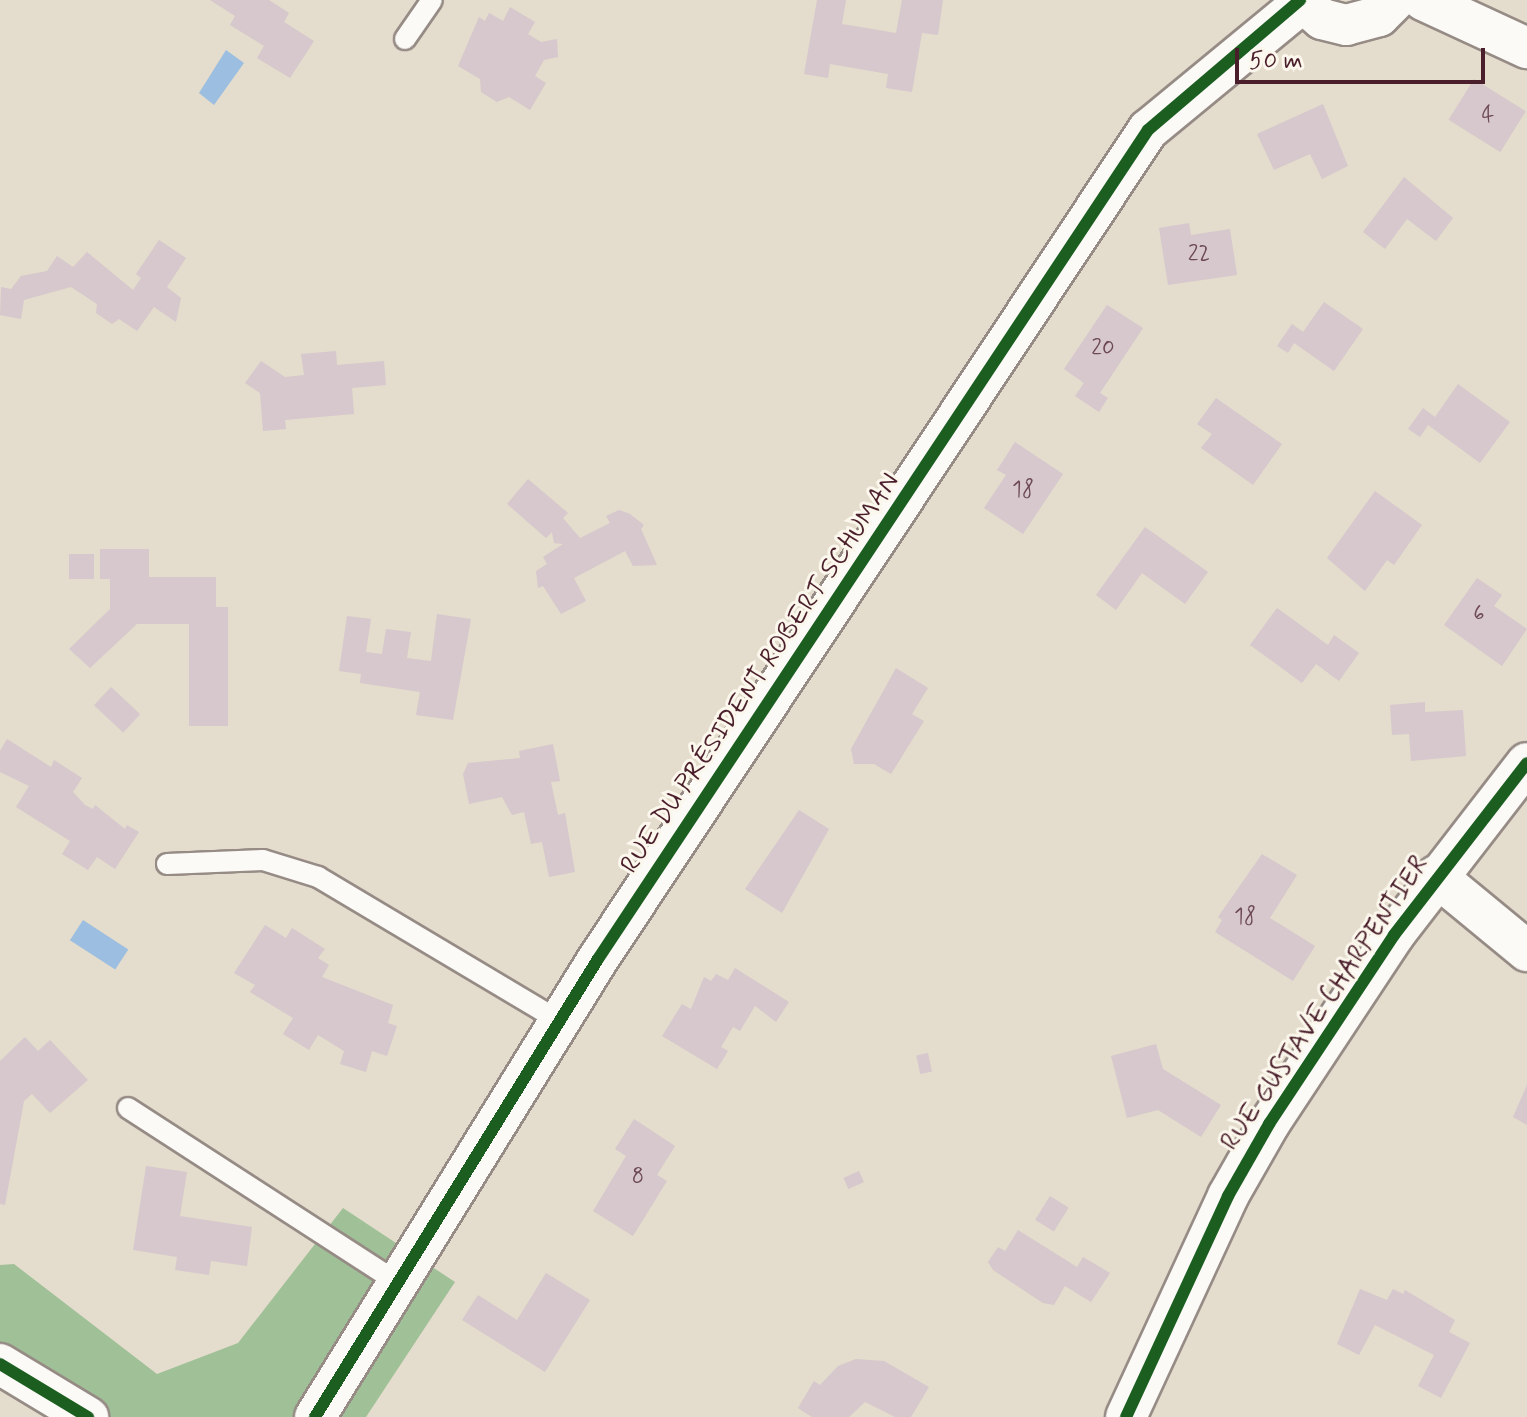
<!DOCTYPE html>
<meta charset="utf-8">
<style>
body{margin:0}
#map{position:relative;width:1527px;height:1417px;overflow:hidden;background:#e4dccc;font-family:Mynerve,sans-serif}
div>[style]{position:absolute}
.forest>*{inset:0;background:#a0c198}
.water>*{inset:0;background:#9bbee1;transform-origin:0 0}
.building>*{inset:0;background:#d6c8cd;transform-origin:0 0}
.roads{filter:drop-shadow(2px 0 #968b85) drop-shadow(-2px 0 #968b85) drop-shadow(0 2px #968b85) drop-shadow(0 -2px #968b85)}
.lane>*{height:20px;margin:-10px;padding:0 10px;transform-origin:10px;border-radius:10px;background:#fbfaf7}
.street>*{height:40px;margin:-20px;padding:0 20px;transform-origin:20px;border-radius:20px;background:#fbfaf7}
.cycleway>*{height:12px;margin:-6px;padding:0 6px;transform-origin:6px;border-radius:6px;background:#1b5e20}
span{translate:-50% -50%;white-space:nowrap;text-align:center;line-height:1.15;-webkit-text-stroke:6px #fbf7ec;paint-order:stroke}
.number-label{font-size:22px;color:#6d4954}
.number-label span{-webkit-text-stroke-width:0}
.street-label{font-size:26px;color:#4a1f2b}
.scale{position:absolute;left:1235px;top:48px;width:250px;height:36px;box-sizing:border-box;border:4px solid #4a1f2b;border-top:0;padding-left:10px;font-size:24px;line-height:28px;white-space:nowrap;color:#4a1f2b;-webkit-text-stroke:6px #fbf7ec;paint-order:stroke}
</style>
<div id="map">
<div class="forest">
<i style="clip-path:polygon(343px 1208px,455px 1282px,366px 1417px,70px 1417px,0 1346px,0 1265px,14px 1264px,157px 1374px,238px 1343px)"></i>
</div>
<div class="water">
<i style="clip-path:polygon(226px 50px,244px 63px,214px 105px,199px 93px)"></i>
<i style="left:83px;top:920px;width:54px;height:24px;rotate:33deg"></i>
</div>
<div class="building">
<i style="clip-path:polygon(210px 0,269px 0,289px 13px,284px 22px,314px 41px,290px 78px,257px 58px,264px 46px,230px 25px,235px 16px)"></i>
<i style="clip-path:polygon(817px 0,846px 0,842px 24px,896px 33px,902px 0,943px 0,938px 35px,922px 33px,912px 92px,886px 88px,888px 74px,830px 64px,828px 78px,804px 74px)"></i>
<i style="clip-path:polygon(510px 7px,535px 22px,528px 34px,541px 42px,557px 39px,558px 57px,544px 60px,535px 76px,546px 83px,530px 110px,509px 97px,497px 102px,481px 92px,480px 79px,458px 66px,479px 17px,485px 21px,489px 13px,503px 21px)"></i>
<i style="left:1474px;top:79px;width:61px;height:48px;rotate:32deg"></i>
<i style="clip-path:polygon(1323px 104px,1348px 166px,1322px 179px,1310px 154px,1274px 170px,1257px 134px)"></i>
<i style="clip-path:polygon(1404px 177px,1453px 218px,1436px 241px,1407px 219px,1385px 249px,1363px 232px)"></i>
<i style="clip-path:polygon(1189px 223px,1191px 235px,1230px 229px,1237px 275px,1168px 285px,1159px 228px)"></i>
<i style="clip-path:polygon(159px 240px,186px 258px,167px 287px,181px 298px,176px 322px,154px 307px,137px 331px,119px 319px,112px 324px,96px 313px,97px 304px,71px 287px,24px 300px,21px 319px,0 315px,1px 287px,11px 289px,21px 276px,47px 271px,57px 256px,73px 267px,87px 252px,133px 290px,141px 278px,136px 274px)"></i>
<i style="clip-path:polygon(1324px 302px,1363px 329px,1334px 371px,1294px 343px,1288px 353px,1277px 346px,1292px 324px,1303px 332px)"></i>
<i style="clip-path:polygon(1107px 305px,1143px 328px,1100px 393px,1108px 398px,1099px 412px,1075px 396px,1084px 383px,1064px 369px)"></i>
<i style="clip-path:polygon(336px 351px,337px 365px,384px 361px,386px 385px,352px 388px,354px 414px,285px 420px,286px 429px,263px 431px,260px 393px,245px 383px,261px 361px,285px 377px,304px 375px,301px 354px)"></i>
<i style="clip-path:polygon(1458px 384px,1510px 422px,1480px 463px,1428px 425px,1420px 437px,1408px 429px,1423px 408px,1435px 417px)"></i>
<i style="clip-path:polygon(1216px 398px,1282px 444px,1253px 485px,1201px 448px,1212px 434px,1197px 424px)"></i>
<i style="clip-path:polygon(1015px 442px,1063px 474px,1023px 534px,984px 508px,1006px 475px,997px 470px)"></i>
<i style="clip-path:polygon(528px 479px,568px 513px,563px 518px,580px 538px,610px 523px,606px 516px,619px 510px,630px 514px,644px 525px,641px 529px,657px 565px,633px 566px,625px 551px,574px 578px,586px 601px,561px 614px,543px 586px,538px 588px,536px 571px,547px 564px,543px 557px,563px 544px,554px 543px,552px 532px,546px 538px,507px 504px)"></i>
<i style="clip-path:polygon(1375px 491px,1422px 525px,1394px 565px,1387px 560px,1365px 591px,1327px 558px)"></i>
<i style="clip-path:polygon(1145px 527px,1208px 572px,1185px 604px,1142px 573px,1116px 610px,1096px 595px)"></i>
<i style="clip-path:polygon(100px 549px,149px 549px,149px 577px,216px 577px,216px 607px,228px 607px,228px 726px,189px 726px,189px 624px,137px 624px,90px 668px,69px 649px,110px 609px,110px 579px,100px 579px)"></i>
<i style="left:69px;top:554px;width:25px;height:25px"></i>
<i style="clip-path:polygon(1477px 578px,1502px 595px,1494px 606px,1527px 629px,1502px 666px,1444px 625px)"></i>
<i style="clip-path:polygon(1277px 608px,1328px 645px,1334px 635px,1359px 653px,1339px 681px,1316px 664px,1302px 683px,1250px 645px)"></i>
<i style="clip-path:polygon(437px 614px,471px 619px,453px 720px,416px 715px,420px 692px,360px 683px,361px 674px,339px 671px,347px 616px,371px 619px,366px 652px,382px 654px,386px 629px,411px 632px,407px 658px,431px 661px)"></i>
<i style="clip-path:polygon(896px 668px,928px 688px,912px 714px,924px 721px,891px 774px,874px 764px,854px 764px,851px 749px)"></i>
<i style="left:111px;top:687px;width:40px;height:25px;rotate:43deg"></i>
<i style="clip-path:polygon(1425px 702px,1425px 712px,1463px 710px,1466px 756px,1411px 761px,1409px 734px,1392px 735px,1390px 705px)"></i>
<i style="clip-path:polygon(7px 739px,51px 767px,54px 760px,82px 778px,73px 792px,85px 805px,93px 809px,95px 805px,125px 829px,127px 825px,139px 832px,115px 869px,97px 857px,88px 870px,62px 854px,70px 841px,16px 807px,29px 786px,0 772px,0 751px)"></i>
<i style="clip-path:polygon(553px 744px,560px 781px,551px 782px,558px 815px,565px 813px,575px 872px,549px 877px,542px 842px,531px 844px,524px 812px,512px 815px,502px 797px,469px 804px,463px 774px,468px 763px,520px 758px,519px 751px)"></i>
<i style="clip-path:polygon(799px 810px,829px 829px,782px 913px,745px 889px)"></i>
<i style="clip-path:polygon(1262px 854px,1297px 875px,1270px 918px,1315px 946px,1293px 981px,1215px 932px,1222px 920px,1218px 917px)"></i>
<i style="clip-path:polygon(265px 925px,286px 938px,292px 928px,325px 949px,318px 958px,329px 965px,322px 977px,393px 1005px,388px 1023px,397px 1026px,387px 1056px,372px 1051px,366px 1072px,340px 1064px,344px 1051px,318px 1035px,309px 1050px,283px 1034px,293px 1018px,250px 992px,255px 985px,234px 973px)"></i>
<i style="clip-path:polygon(735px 968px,789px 1002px,776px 1022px,755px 1006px,740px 1031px,733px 1027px,721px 1047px,728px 1051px,717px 1069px,662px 1036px,682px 1004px,691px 1009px,704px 977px,711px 981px,716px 974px,728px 980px)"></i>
<i style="clip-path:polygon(25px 1037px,38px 1051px,50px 1040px,88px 1080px,50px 1113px,32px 1094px,24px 1101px,5px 1205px,0 1204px,0 1061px)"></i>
<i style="clip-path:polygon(1156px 1044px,1163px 1069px,1221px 1105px,1201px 1137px,1158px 1110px,1127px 1118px,1111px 1056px)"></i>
<i style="left:928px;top:1053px;width:19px;height:12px;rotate:78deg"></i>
<i style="clip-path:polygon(1527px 1085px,1527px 1125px,1513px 1117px)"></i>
<i style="clip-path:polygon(634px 1119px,675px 1146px,657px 1175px,667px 1181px,633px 1236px,593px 1211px,626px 1156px,615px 1149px)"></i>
<i style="clip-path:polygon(146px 1166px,187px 1172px,180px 1216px,252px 1227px,247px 1266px,211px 1261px,209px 1275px,175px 1270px,177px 1257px,133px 1250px)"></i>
<i style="left:859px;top:1171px;width:12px;height:17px;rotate:66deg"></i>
<i style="left:1050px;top:1196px;width:22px;height:28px;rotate:32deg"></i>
<i style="clip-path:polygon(1018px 1230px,1077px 1267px,1083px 1257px,1110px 1273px,1091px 1302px,1065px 1286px,1054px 1305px,1043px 1303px,993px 1270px,988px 1262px,998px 1247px,1005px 1251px)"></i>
<i style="clip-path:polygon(546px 1273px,590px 1300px,545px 1372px,462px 1320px,478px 1295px,517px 1320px)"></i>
<i style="clip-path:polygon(1360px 1289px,1387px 1300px,1393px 1289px,1403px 1294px,1405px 1290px,1455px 1320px,1449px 1332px,1470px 1343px,1441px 1398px,1418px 1386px,1434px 1355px,1375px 1325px,1359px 1355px,1337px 1344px)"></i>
<i style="clip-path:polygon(856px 1359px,884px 1361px,929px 1387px,911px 1417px,895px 1417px,865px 1402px,849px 1417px,812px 1417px,798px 1408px,814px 1381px,820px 1385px,838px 1366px)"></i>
</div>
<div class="roads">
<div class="lane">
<i style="left:405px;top:39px;width:47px;rotate:-55.3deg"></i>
<i style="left:167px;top:864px;width:96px;rotate:-2.4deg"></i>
<i style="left:263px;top:860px;width:58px;rotate:17.2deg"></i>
<i style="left:318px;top:877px;width:282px;rotate:30.8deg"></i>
<i style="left:128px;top:1108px;width:322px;rotate:32.9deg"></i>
</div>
<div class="street">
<i style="left:1300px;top:0;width:29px;rotate:41deg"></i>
<i style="left:1322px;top:19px;width:25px;rotate:14deg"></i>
<i style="left:1346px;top:25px;width:34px;rotate:-15deg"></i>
<i style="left:1379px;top:16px;width:23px;rotate:-45deg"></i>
<i style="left:1423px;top:0;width:115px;rotate:24.8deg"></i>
<i style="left:1436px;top:876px;width:118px;rotate:39.5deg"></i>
<i style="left:0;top:1364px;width:103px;rotate:31.1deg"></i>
<i style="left:315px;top:1417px;width:538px;rotate:-58.29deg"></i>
<i style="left:598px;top:959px;width:995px;rotate:-56.44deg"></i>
<i style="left:1148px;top:130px;width:200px;rotate:-39.5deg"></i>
<i style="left:1126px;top:1417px;width:243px;rotate:-65.2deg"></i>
<i style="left:1228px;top:1196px;width:83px;rotate:-60.3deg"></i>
<i style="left:1269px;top:1124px;width:227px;rotate:-56.5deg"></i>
<i style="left:1394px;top:935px;width:217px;rotate:-52.3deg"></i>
</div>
</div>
<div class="cycleway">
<i style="left:0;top:1364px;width:103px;rotate:31.1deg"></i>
<i style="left:315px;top:1417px;width:538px;rotate:-58.29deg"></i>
<i style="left:598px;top:959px;width:995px;rotate:-56.44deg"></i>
<i style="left:1148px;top:130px;width:200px;rotate:-40.5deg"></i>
<i style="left:1126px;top:1417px;width:243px;rotate:-65.2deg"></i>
<i style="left:1228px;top:1196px;width:83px;rotate:-60.3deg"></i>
<i style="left:1269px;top:1124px;width:227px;rotate:-56.5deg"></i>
<i style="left:1394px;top:935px;width:217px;rotate:-52.3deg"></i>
</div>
<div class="number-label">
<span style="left:1488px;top:116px">4</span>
<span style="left:1199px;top:255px">22</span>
<span style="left:1103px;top:349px">20</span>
<span style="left:1023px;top:491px">18</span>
<span style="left:1479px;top:615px">6</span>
<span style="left:1245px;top:918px">18</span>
<span style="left:638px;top:1178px">8</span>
</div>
<div class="street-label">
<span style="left:761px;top:674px;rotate:-56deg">RUE DU PRÉSIDENT ROBERT SCHUMAN</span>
<span style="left:1326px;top:1004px;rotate:-56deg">RUE GUSTAVE CHARPENTIER</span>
</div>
<div class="scale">50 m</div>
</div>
